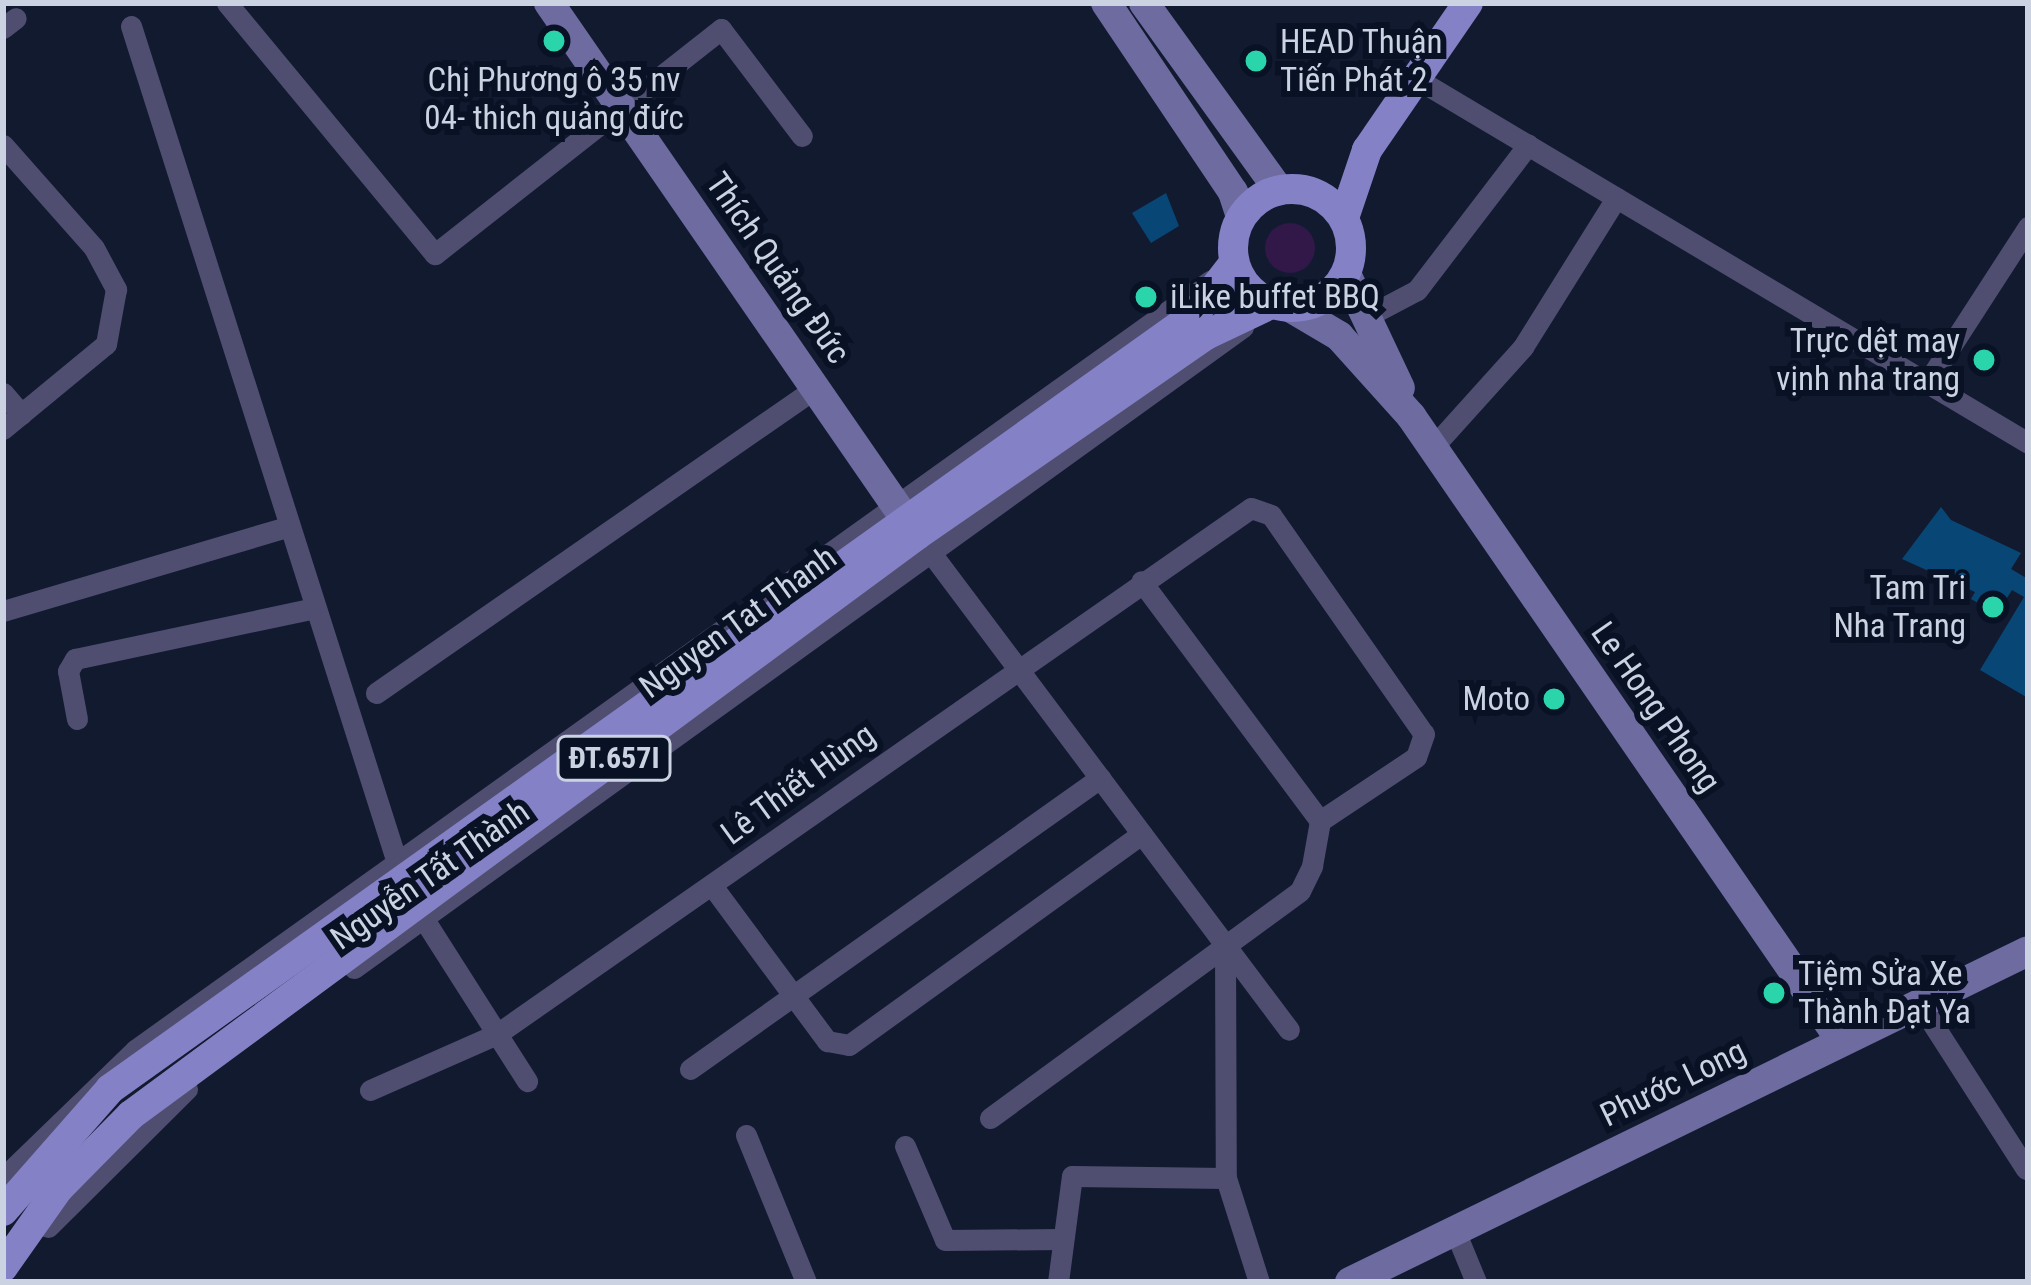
<!DOCTYPE html>
<meta charset="utf-8">
<style>
body{margin:0}
#map{position:relative;width:2031px;height:1285px;overflow:hidden;background:#121a30;font-family:"Roboto Condensed",sans-serif}
div>[style]{position:absolute}
.green>*{inset:0;background:#311849}
.round{border-radius:50%}
.building>*{inset:0;background:#084775}
.street>*{height:21px;margin:-10.5px;padding:0 10.5px;transform-origin:10.5px;border-radius:10.5px;background:#504e70}
.secondary>*{height:30px;margin:-15px;padding:0 15px;transform-origin:15px;border-radius:15px;background:#6e6ba1}
.primary>*{height:30px;margin:-15px;padding:0 15px;transform-origin:15px;border-radius:15px;background:#8581c7}
.primary>.ring{margin:-15px;padding:0;box-sizing:content-box;background:none;border:30px solid #8581c7;border-radius:50%}
.dots>*{width:33px;height:33px;translate:-50% -50%;box-sizing:border-box;border:6px solid #091125;border-radius:50%}
span{translate:-50% -50%;white-space:nowrap;text-align:center;line-height:1.15;-webkit-text-stroke:12px #091125;paint-order:stroke}
.shield-label span{padding:3px 9px;background:#091125;border:3px solid;border-radius:9px;-webkit-text-stroke-width:0}
.shield-label{font-size:30px;color:#cbd2e1;font-weight:700}
.poi-label{font-size:33px;color:#cbd2e1}
.left{translate:0 -50%;text-align:left}
.right{translate:-100% -50%;text-align:right}
.street-label{font-size:33px;color:#cbd2e1}
.frame{position:absolute;inset:0;border:6px solid #cbd2e1;pointer-events:none}
</style>
<div id="map">
<div class="green">
<i class="round" style="left:1265px;top:223px;width:50px;height:50px"></i>
</div>
<div class="building">
<i style="clip-path:polygon(1166px 193px,1179px 226px,1151px 243px,1132px 213px)"></i>
<i style="clip-path:polygon(1941px 507px,1951px 520px,2021px 553px,2011px 569px,2028px 579px,2028px 698px,1980px 670px,2024px 597px,2012px 590px,1997px 614px,1971px 599px,1975px 592px,1902px 559px)"></i>
</div>
<div class="street">
<i style="left:227px;top:3px;width:326px;rotate:50.4deg"></i>
<i style="left:435px;top:254px;width:364px;rotate:-38.2deg"></i>
<i style="left:721px;top:29px;width:134px;rotate:52.9deg"></i>
<i style="left:131px;top:26px;width:888px;rotate:72.36deg"></i>
<i style="left:3px;top:28px;width:16px;rotate:-38deg"></i>
<i style="left:1417px;top:79px;width:711px;rotate:30.78deg"></i>
<i style="left:3px;top:145px;width:137px;rotate:48.5deg"></i>
<i style="left:94px;top:248px;width:47px;rotate:61.8deg"></i>
<i style="left:116px;top:289px;width:56px;rotate:100.3deg"></i>
<i style="left:106px;top:344px;width:134px;rotate:140.5deg"></i>
<i style="left:1364px;top:318px;width:60px;rotate:-27.8deg"></i>
<i style="left:1417px;top:290px;width:183px;rotate:-52.6deg"></i>
<i style="left:1927px;top:383px;width:186px;rotate:-57.1deg"></i>
<i style="left:3px;top:393px;width:28px;rotate:49deg"></i>
<i style="left:1433px;top:447px;width:135px;rotate:-48deg"></i>
<i style="left:1523px;top:347px;width:176px;rotate:-58deg"></i>
<i style="left:925px;top:545px;width:606px;rotate:53.11deg"></i>
<i style="left:3px;top:611px;width:295px;rotate:-16.5deg"></i>
<i style="left:376px;top:693px;width:537px;rotate:-34.76deg"></i>
<i style="left:77px;top:719px;width:49px;rotate:-100.6deg"></i>
<i style="left:68px;top:671px;width:14px;rotate:-60deg"></i>
<i style="left:75px;top:659px;width:241px;rotate:-12deg"></i>
<i style="left:713px;top:887px;width:192px;rotate:53.5deg"></i>
<i style="left:827px;top:1041px;width:22px;rotate:10deg"></i>
<i style="left:849px;top:1045px;width:361px;rotate:-35.8deg"></i>
<i style="left:418px;top:910px;width:203px;rotate:57.5deg"></i>
<i style="left:1225px;top:946px;width:232px;rotate:89.8deg"></i>
<i style="left:1226px;top:1178px;width:109px;rotate:72.4deg"></i>
<i style="left:354px;top:968px;width:1096px;rotate:-35.79deg"></i>
<i style="left:1920px;top:1004px;width:196px;rotate:57.3deg"></i>
<i style="left:690px;top:1069px;width:503px;rotate:-35.37deg"></i>
<i style="left:370px;top:1090px;width:139px;rotate:-23.8deg"></i>
<i style="left:497px;top:1034px;width:919px;rotate:-34.9deg"></i>
<i style="left:1251px;top:508px;width:21px;rotate:19deg"></i>
<i style="left:1271px;top:515px;width:267px;rotate:55.1deg"></i>
<i style="left:1424px;top:734px;width:24px;rotate:109deg"></i>
<i style="left:1416px;top:757px;width:115px;rotate:146.3deg"></i>
<i style="left:990px;top:1118px;width:384px;rotate:-36.2deg"></i>
<i style="left:1300px;top:891px;width:28px;rotate:-64deg"></i>
<i style="left:1312px;top:866px;width:46px;rotate:-79.9deg"></i>
<i style="left:1320px;top:821px;width:299px;rotate:-126.7deg"></i>
<i style="left:746px;top:1135px;width:159px;rotate:67.8deg"></i>
<i style="left:905px;top:1146px;width:102px;rotate:66.9deg"></i>
<i style="left:945px;top:1240px;width:117px;rotate:-0.5deg"></i>
<i style="left:3px;top:1178px;width:184px;rotate:-44.1deg"></i>
<i style="left:135px;top:1050px;width:1322px;rotate:-35.58deg"></i>
<i style="left:48px;top:1227px;width:196px;rotate:-44.8deg"></i>
<i style="left:1455px;top:1231px;width:55px;rotate:67.6deg"></i>
<i style="left:1058px;top:1282px;width:107px;rotate:-82.5deg"></i>
<i style="left:1072px;top:1176px;width:154px;rotate:0.7deg"></i>
</div>
<div class="secondary">
<i style="left:549px;top:3px;width:625px;rotate:55.37deg"></i>
<i style="left:1106px;top:3px;width:228px;rotate:56.1deg"></i>
<i style="left:1233px;top:192px;width:25px;rotate:72deg"></i>
<i style="left:1144px;top:3px;width:231px;rotate:54.2deg"></i>
<i style="left:1346px;top:274px;width:126px;rotate:64.7deg"></i>
<i style="left:1290px;top:307px;width:57px;rotate:30.6deg"></i>
<i style="left:1339px;top:336px;width:108px;rotate:48deg"></i>
<i style="left:1411px;top:416px;width:756px;rotate:55.45deg"></i>
<i style="left:1350px;top:1282px;width:754px;rotate:-26.02deg"></i>
</div>
<div class="primary">
<i class="ring" style="left:1233px;top:189px;width:88px;height:88px"></i>
<i style="left:1344px;top:218px;width:72px;rotate:-71.3deg"></i>
<i style="left:1367px;top:150px;width:178px;rotate:-55.5deg"></i>
<i style="left:3px;top:1211px;width:162px;rotate:-48.7deg"></i>
<i style="left:110px;top:1089px;width:1331px;rotate:-35.52deg"></i>
<i style="left:1193px;top:316px;width:67px;rotate:-52.3deg"></i>
<i style="left:3px;top:1267px;width:95px;rotate:-54.8deg"></i>
<i style="left:58px;top:1189px;width:104px;rotate:-45.4deg"></i>
<i style="left:131px;top:1115px;width:977px;rotate:-36.42deg"></i>
<i style="left:917px;top:535px;width:351px;rotate:-34.7deg"></i>
<i style="left:1206px;top:335px;width:72px;rotate:-25.5deg"></i>
</div>
<div class="dots">
<i style="left:554px;top:41px;background:#2bd5ac"></i>
<i style="left:1256px;top:61px;background:#2bd5ac"></i>
<i style="left:1146px;top:297px;background:#2bd5ac"></i>
<i style="left:1984px;top:360px;background:#2bd5ac"></i>
<i style="left:1993px;top:607px;background:#2bd5ac"></i>
<i style="left:1554px;top:699px;background:#2bd5ac"></i>
<i style="left:1774px;top:993px;background:#2bd5ac"></i>
</div>
<div class="shield-label">
<span style="left:614px;top:758px">ĐT.657I</span>
</div>
<div class="poi-label">
<span class="left" style="left:1280px;top:61px">HEAD Thuận<br>Tiến Phát 2</span>
<span style="left:554px;top:99px">Chị Phương ô 35 nv<br>04- thich quảng đức</span>
<span class="left" style="left:1170px;top:297px">iLike buffet BBQ</span>
<span class="right" style="left:1960px;top:360px">Trực dệt may<br>vịnh nha trang</span>
<span class="right" style="left:1966px;top:607px">Tam Tri<br>Nha Trang</span>
<span class="right" style="left:1530px;top:699px">Moto</span>
<span class="left" style="left:1798px;top:993px">Tiệm Sửa Xe<br>Thành Đạt Ya</span>
</div>
<div class="street-label">
<span style="left:778px;top:268px;rotate:55deg">Thích Quảng Đức</span>
<span style="left:738px;top:622px;rotate:-36deg">Nguyen Tat Thanh</span>
<span style="left:1656px;top:707px;rotate:55deg">Le Hong Phong</span>
<span style="left:798px;top:784px;rotate:-36deg">Lê Thiết Hùng</span>
<span style="left:430px;top:875px;rotate:-35deg">Nguyễn Tất Thành</span>
<span style="left:1673px;top:1083px;rotate:-26deg">Phước Long</span>
</div>
<div class="frame"></div>
</div>
